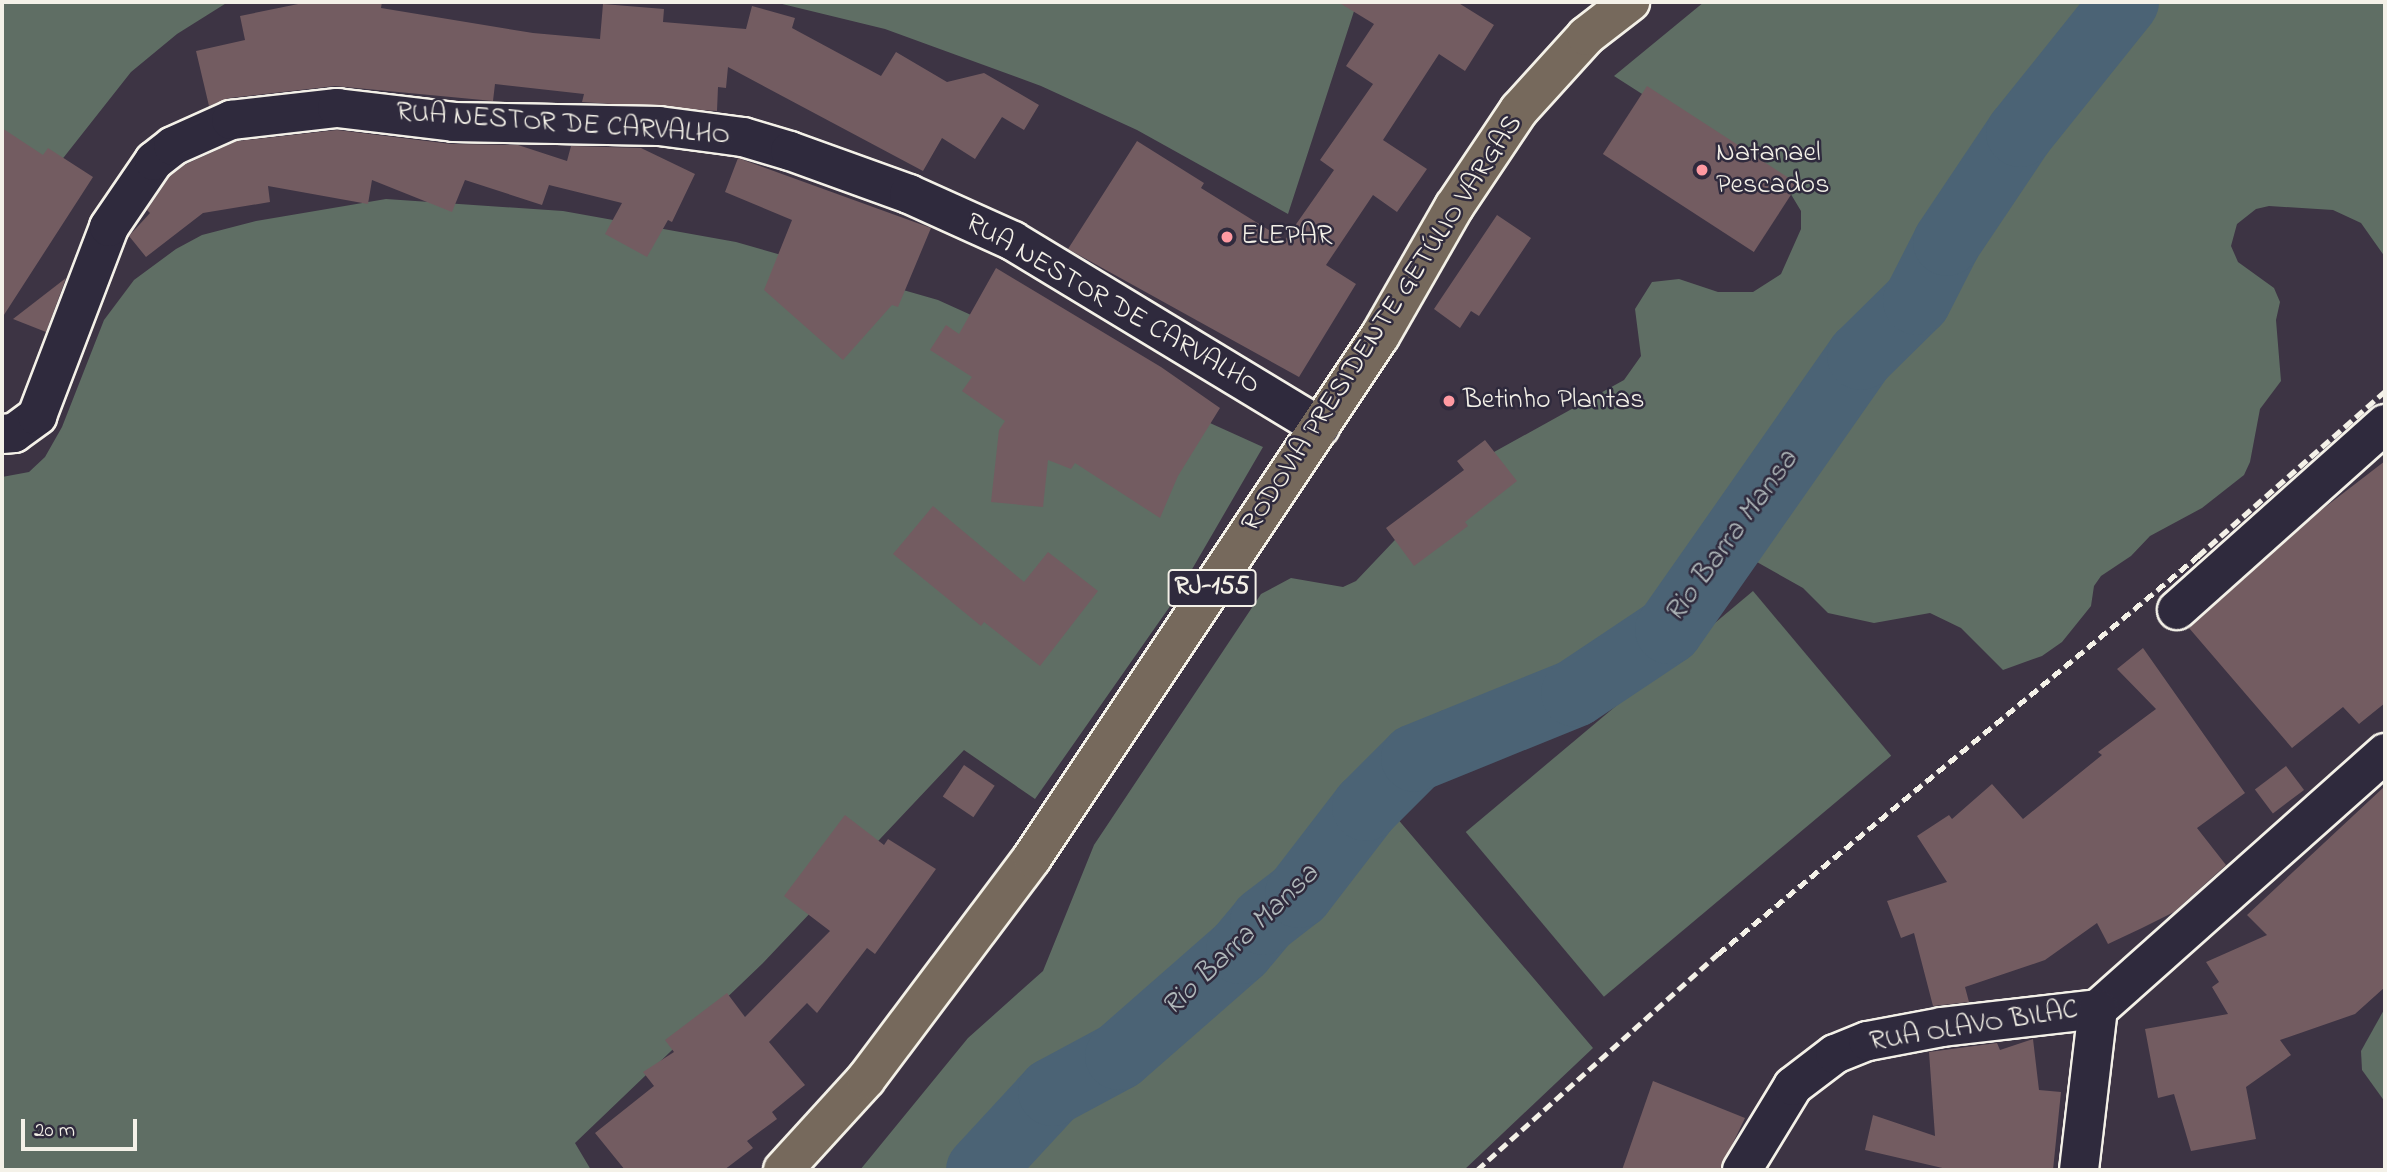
<!DOCTYPE html>
<meta charset="utf-8">
<style>
body{margin:0}
#map{position:relative;width:2387px;height:1172px;overflow:hidden;background:#3d3444;font-family:"Indie Flower",sans-serif}
div>[style]{position:absolute}
.green>*{inset:0;background:#5f6e64;transform-origin:0 0}
.river>*{height:68px;margin:-34px;padding:0 34px;transform-origin:34px;border-radius:34px;background:#4b6375}
.building>*{inset:0;background:#735c61;transform-origin:0 0}
.roads{filter:drop-shadow(2px 0 #f4f1e8) drop-shadow(-2px 0 #f4f1e8) drop-shadow(0 2px #f4f1e8) drop-shadow(0 -2px #f4f1e8)}
.minor>*{height:38px;margin:-19px;padding:0 19px;transform-origin:19px;border-radius:19px;background:#2f2a3d}
.major>*{height:38px;margin:-19px;padding:0 19px;transform-origin:19px;border-radius:19px;background:#76695c}
.rail>*{height:5px;margin-top:-2.5px;transform-origin:0;background:repeating-linear-gradient(90deg,#f4f1e8 0 10px,transparent 0 15px)}
.dots>*{width:19px;height:19px;translate:-50% -50%;box-sizing:border-box;border:4px solid #2f2a3d;border-radius:50%}
span{translate:-50% -50%;white-space:nowrap;text-align:center;line-height:1.15;-webkit-text-stroke:5px #2f2a3d;paint-order:stroke}
.shield-label span{padding:2px 5px;background:#2f2a3d;border:2px solid;border-radius:5px;-webkit-text-stroke-width:0}
.shield-label{font-size:26px;color:#f4f1e8;font-weight:700}
.street-label{font-size:28px;color:#f4f1e8}
.poi-label{font-size:28px;color:#f4f1e8}
.left{translate:0 -50%;text-align:left}
.water-label{font-size:30px;color:#b0b8ba;font-style:italic}
.frame{position:absolute;inset:0;border:4px solid #f4f1e8;pointer-events:none}
.scale{position:absolute;left:21px;top:1119px;width:116px;height:32px;box-sizing:border-box;border:4px solid #f4f1e8;border-top:0;padding-left:9px;font-size:21px;line-height:24px;white-space:nowrap;color:#f4f1e8;-webkit-text-stroke:5px #2f2a3d;paint-order:stroke}
</style>
<div id="map">
<div class="green">
<i style="clip-path:polygon(2px 2px,228px 2px,177px 34px,131px 72px,23px 209px,2px 252px)"></i>
<i style="clip-path:polygon(774px 2px,1357px 2px,1288px 214px,1137px 130px,1041px 86px,885px 29px)"></i>
<i style="clip-path:polygon(1704px 2px,2106px 2px,1953px 201px,1901px 289px,1679px 580px,1646px 616px,1553px 685px,1511px 703px,1441px 711px,1361px 767px,1340px 787px,1287px 881px,1225px 949px,1107px 1040px,1052px 1069px,962px 1170px,860px 1170px,968px 1038px,1043px 971px,1094px 845px,1261px 594px,1291px 578px,1343px 587px,1356px 581px,1412px 522px,1485px 457px,1624px 380px,1641px 356px,1635px 309px,1652px 282px,1679px 279px,1718px 292px,1753px 292px,1781px 274px,1801px 229px,1801px 211px,1786px 186px,1614px 76px)"></i>
<i style="clip-path:polygon(2147px 2px,2385px 2px,2385px 257px,2361px 223px,2333px 210px,2269px 206px,2256px 209px,2237px 224px,2231px 246px,2238px 262px,2274px 288px,2280px 302px,2276px 320px,2281px 381px,2260px 409px,2250px 462px,2244px 475px,2202px 508px,2150px 536px,2131px 556px,2101px 576px,2094px 586px,2091px 606px,2062px 642px,2042px 656px,2003px 670px,1961px 628px,1930px 613px,1874px 623px,1828px 613px,1803px 588px,1748px 557px,1870px 374px,1928px 301px,2028px 144px)"></i>
<i style="clip-path:polygon(386px 199px,563px 211px,736px 242px,938px 300px,1263px 447px,1173px 602px,1035px 799px,964px 750px,763px 963px,575px 1143px,591px 1170px,2px 1170px,2px 477px,29px 472px,45px 457px,62px 427px,104px 320px,134px 280px,176px 249px,202px 235px,256px 221px)"></i>
<i style="left:1753px;top:591px;width:215px;height:375px;rotate:50deg"></i>
<i style="clip-path:polygon(1390px 810px,1593px 1048px,1464px 1170px,1015px 1170px,1057px 1112px,1124px 1077px,1316px 896px)"></i>
<i style="clip-path:polygon(2385px 1008px,2385px 1102px,2362px 1070px,2361px 1051px)"></i>
</div>
<div class="river">
<i style="left:980px;top:1170px;width:106px;rotate:-47.3deg"></i>
<i style="left:1052px;top:1092px;width:76px;rotate:-28.2deg"></i>
<i style="left:1119px;top:1056px;width:161px;rotate:-41.2deg"></i>
<i style="left:1240px;top:950px;width:38px;rotate:-50deg"></i>
<i style="left:1264px;top:921px;width:44px;rotate:-37.6deg"></i>
<i style="left:1299px;top:894px;width:110px;rotate:-52.4deg"></i>
<i style="left:1366px;top:807px;width:69px;rotate:-45deg"></i>
<i style="left:1415px;top:758px;width:173px;rotate:-22.1deg"></i>
<i style="left:1575px;top:693px;width:113px;rotate:-33.8deg"></i>
<i style="left:1669px;top:630px;width:335px;rotate:-55deg"></i>
<i style="left:1861px;top:356px;width:78px;rotate:-44.5deg"></i>
<i style="left:1917px;top:301px;width:66px;rotate:-63deg"></i>
<i style="left:1947px;top:242px;width:131px;rotate:-56.2deg"></i>
<i style="left:2020px;top:133px;width:168px;rotate:-51.3deg"></i>
</div>
<div class="building">
<i style="clip-path:polygon(308px 2px,382px 2px,381px 8px,533px 33px,600px 39px,603px 4px,664px 9px,663px 22px,746px 29px,752px 6px,795px 18px,792px 28px,881px 76px,896px 52px,947px 82px,984px 73px,1039px 105px,1024px 130px,1002px 117px,975px 159px,942px 138px,923px 171px,728px 67px,726px 88px,718px 87px,717px 111px,582px 102px,584px 94px,495px 84px,493px 101px,335px 86px,229px 98px,209px 106px,196px 51px,245px 40px,240px 16px)"></i>
<i style="clip-path:polygon(1338px 2px,1457px 2px,1494px 25px,1465px 71px,1439px 54px,1383px 140px,1427px 169px,1397px 212px,1373px 195px,1326px 265px,1356px 284px,1299px 377px,1068px 249px,1137px 141px,1204px 183px,1201px 188px,1285px 240px,1334px 170px,1320px 160px,1373px 84px,1346px 66px,1374px 24px)"></i>
<i style="left:1647px;top:86px;width:180px;height:81px;rotate:33deg"></i>
<i style="clip-path:polygon(2px 128px,43px 155px,48px 148px,93px 177px,2px 318px)"></i>
<i style="clip-path:polygon(337px 130px,451px 144px,518px 145px,567px 161px,571px 146px,641px 148px,695px 174px,672px 222px,668px 220px,647px 257px,605px 234px,622px 203px,549px 185px,542px 205px,465px 180px,452px 212px,372px 180px,368px 204px,268px 186px,270px 202px,203px 213px,146px 257px,129px 236px,150px 213px,147px 210px,170px 176px,184px 165px,237px 141px)"></i>
<i style="clip-path:polygon(738px 158px,931px 228px,898px 307px,892px 305px,843px 360px,764px 290px,792px 220px,725px 192px)"></i>
<i style="clip-path:polygon(1497px 215px,1531px 238px,1479px 316px,1471px 311px,1460px 328px,1434px 309px)"></i>
<i style="clip-path:polygon(996px 268px,1161px 367px,1220px 408px,1178px 476px,1160px 518px,1075px 463px,1071px 469px,1048px 460px,1043px 507px,991px 502px,999px 430px,1005px 421px,962px 391px,972px 377px,930px 350px,946px 325px,959px 334px)"></i>
<i style="clip-path:polygon(66px 278px,46px 332px,13px 319px)"></i>
<i style="clip-path:polygon(1485px 440px,1517px 481px,1465px 522px,1468px 526px,1414px 566px,1386px 528px,1464px 470px,1457px 461px)"></i>
<i style="clip-path:polygon(2385px 461px,2385px 703px,2359px 724px,2343px 707px,2292px 748px,2189px 628px,2320px 511px)"></i>
<i style="clip-path:polygon(933px 506px,1024px 582px,1048px 552px,1098px 591px,1040px 666px,984px 622px,981px 626px,893px 554px)"></i>
<i style="clip-path:polygon(2143px 648px,2245px 793px,2197px 828px,2226px 865px,2174px 912px,2142px 928px,2108px 944px,2097px 923px,2045px 960px,1965px 987px,1969px 1002px,1933px 1006px,1914px 933px,1901px 938px,1887px 901px,1947px 882px,1917px 836px,1949px 815px,1952px 819px,1992px 784px,2023px 819px,2102px 755px,2098px 752px,2156px 709px,2117px 669px)"></i>
<i style="left:964px;top:765px;width:37px;height:38px;rotate:34deg"></i>
<i style="left:2286px;top:766px;width:30px;height:39px;rotate:53deg"></i>
<i style="clip-path:polygon(2385px 786px,2385px 987px,2355px 1014px,2280px 1040px,2291px 1055px,2246px 1087px,2256px 1139px,2191px 1151px,2174px 1094px,2158px 1098px,2145px 1029px,2228px 1014px,2212px 987px,2219px 982px,2206px 962px,2267px 935px,2247px 915px)"></i>
<i style="clip-path:polygon(845px 815px,884px 845px,888px 839px,936px 869px,875px 954px,867px 948px,817px 1013px,807px 1003px,769px 1042px,805px 1085px,772px 1112px,777px 1119px,747px 1141px,753px 1148px,724px 1170px,625px 1170px,595px 1133px,654px 1086px,643px 1072px,674px 1052px,665px 1040px,727px 993px,745px 1017px,830px 931px,784px 896px)"></i>
<i style="clip-path:polygon(2033px 1039px,2039px 1090px,2061px 1092px,2053px 1170px,1951px 1170px,1865px 1150px,1873px 1115px,1935px 1136px,1929px 1052px,1997px 1043px,2000px 1050px)"></i>
<i style="clip-path:polygon(1653px 1081px,1745px 1118px,1720px 1170px,1622px 1170px)"></i>
</div>
<div class="roads">
<div class="minor">
<i style="left:2px;top:434px;width:12px;rotate:-5deg"></i>
<i style="left:14px;top:433px;width:29px;rotate:-36deg"></i>
<i style="left:37px;top:416px;width:202px;rotate:-69.1deg"></i>
<i style="left:109px;top:227px;width:80px;rotate:-55.7deg"></i>
<i style="left:154px;top:161px;width:24px;rotate:-38deg"></i>
<i style="left:173px;top:146px;width:64px;rotate:-24.1deg"></i>
<i style="left:231px;top:120px;width:107px;rotate:-6.5deg"></i>
<i style="left:337px;top:108px;width:118px;rotate:6.8deg"></i>
<i style="left:454px;top:122px;width:205px;rotate:1.1deg"></i>
<i style="left:659px;top:126px;width:85px;rotate:7.5deg"></i>
<i style="left:743px;top:137px;width:49px;rotate:16.6deg"></i>
<i style="left:790px;top:151px;width:127px;rotate:19.9deg"></i>
<i style="left:909px;top:194px;width:114px;rotate:24.3deg"></i>
<i style="left:1013px;top:241px;width:359px;rotate:31.2deg"></i>
<i style="left:2177px;top:610px;width:279px;rotate:-41.8deg"></i>
<i style="left:2098px;top:1009px;width:385px;rotate:-41.7deg"></i>
<i style="left:1742px;top:1170px;width:98px;rotate:-58.7deg"></i>
<i style="left:1793px;top:1086px;width:53px;rotate:-37.3deg"></i>
<i style="left:1835px;top:1054px;width:35px;rotate:-22deg"></i>
<i style="left:1868px;top:1041px;width:75px;rotate:-10.7deg"></i>
<i style="left:1942px;top:1027px;width:157px;rotate:-6.6deg"></i>
<i style="left:2079px;top:1170px;width:162px;rotate:-83.3deg"></i>
</div>
<div class="major">
<i style="left:783px;top:1170px;width:123px;rotate:-47.6deg"></i>
<i style="left:866px;top:1079px;width:276px;rotate:-53.1deg"></i>
<i style="left:1032px;top:858px;width:627px;rotate:-56.31deg"></i>
<i style="left:1380px;top:336px;width:149px;rotate:-60.2deg"></i>
<i style="left:1454px;top:207px;width:117px;rotate:-56.2deg"></i>
<i style="left:1519px;top:110px;width:100px;rotate:-47.8deg"></i>
<i style="left:1586px;top:36px;width:56px;rotate:-37.7deg"></i>
</div>
</div>
<div class="rail">
<i style="left:1477px;top:1170px;width:324px;rotate:-41.9deg"></i>
<i style="left:1718px;top:954px;width:624px;rotate:-39.66deg"></i>
<i style="left:2198px;top:556px;width:249px;rotate:-41.4deg"></i>
</div>
<div class="dots">
<i style="left:1702px;top:170px;background:#ff9aa2"></i>
<i style="left:1227px;top:237px;background:#ff9aa2"></i>
<i style="left:1449px;top:401px;background:#ff9aa2"></i>
</div>
<div class="shield-label">
<span style="left:1212px;top:588px">RJ-155</span>
</div>
<div class="street-label">
<span style="left:563px;top:125px;rotate:4deg">RUA NESTOR DE CARVALHO</span>
<span style="left:1112px;top:305px;rotate:30deg">RUA NESTOR DE CARVALHO</span>
<span style="left:1383px;top:324px;rotate:-57deg">RODOVIA PRESIDENTE GETÚLIO VARGAS</span>
<span style="left:1974px;top:1027px;rotate:-9deg">RUA OLAVO BILAC</span>
</div>
<div class="poi-label">
<span class="left" style="left:1716px;top:170px">Natanael<br>Pescados</span>
<span class="left" style="left:1241px;top:237px">ELEPAR</span>
<span class="left" style="left:1463px;top:401px">Betinho Plantas</span>
</div>
<div class="water-label">
<span style="left:1732px;top:537px;rotate:-54deg">Rio Barra Mansa</span>
<span style="left:1241px;top:941px;rotate:-44deg">Rio Barra Mansa</span>
</div>
<div class="frame"></div>
<div class="scale">20 m</div>
</div>
